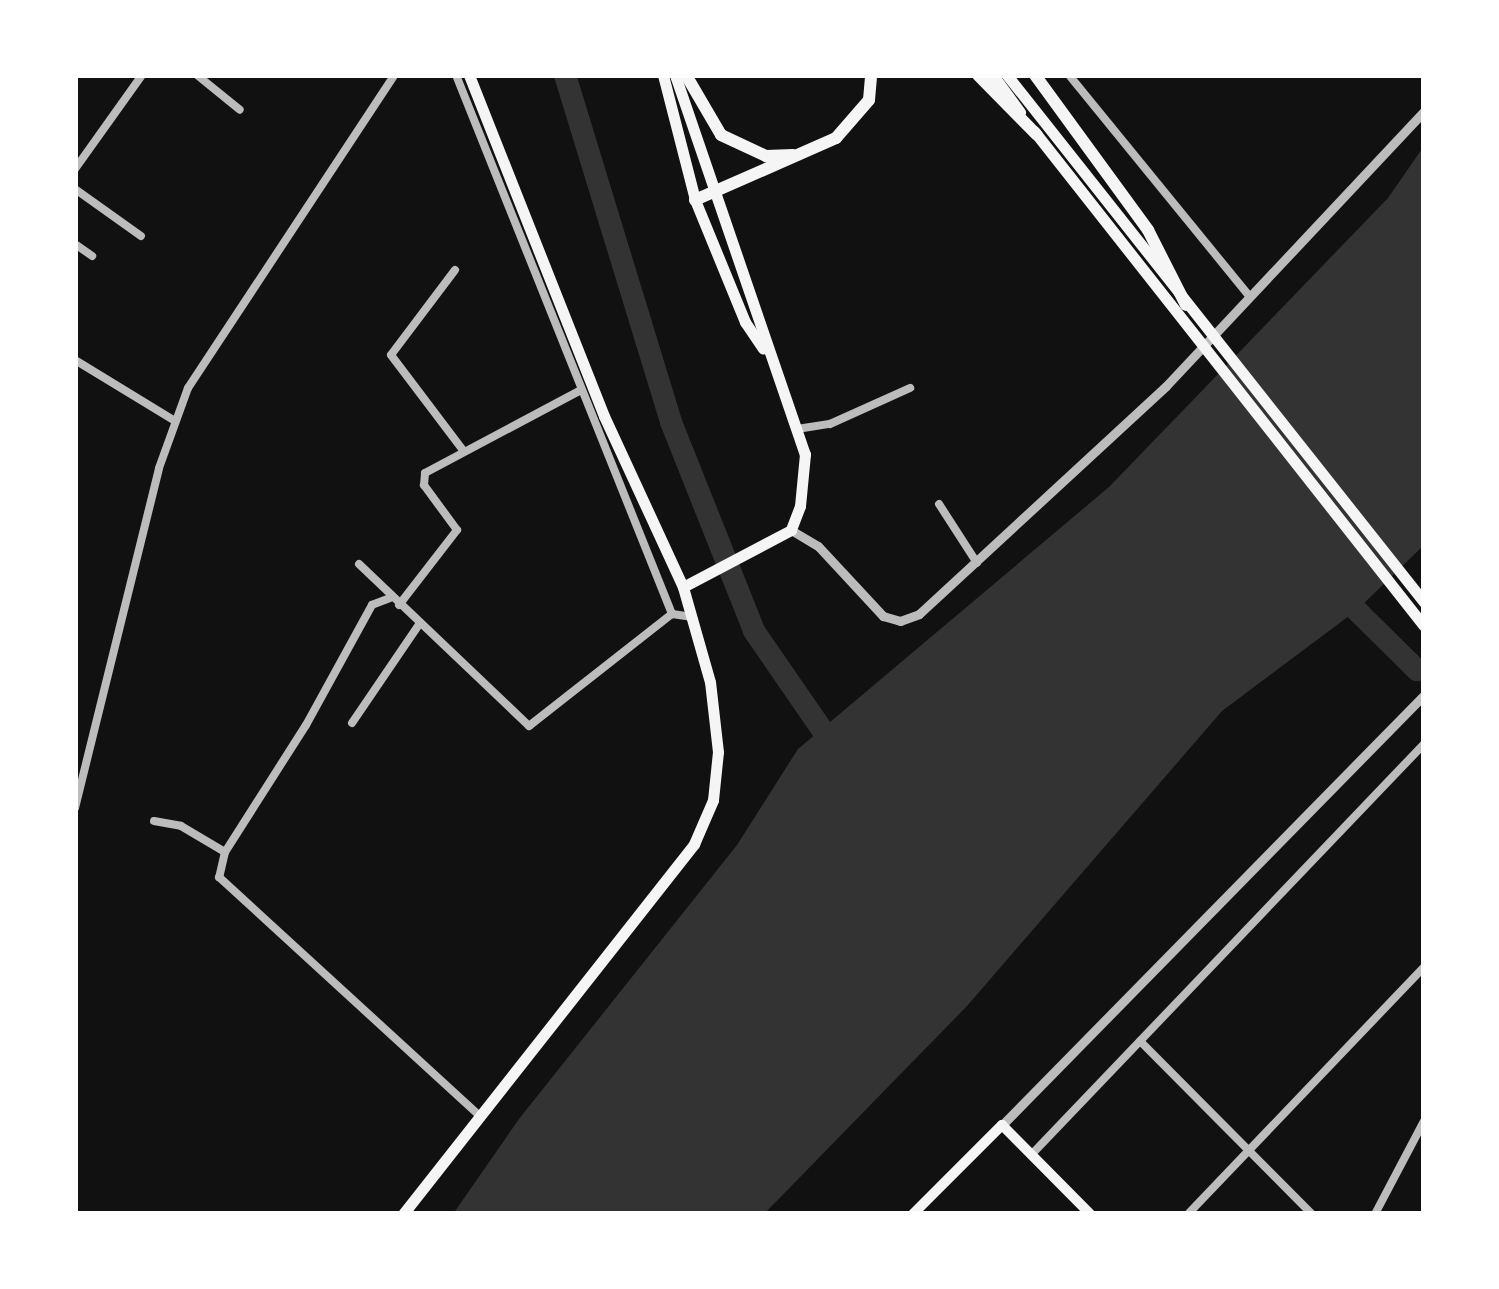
<!DOCTYPE html>
<style>
body{margin:0}
#map{position:relative;width:1499px;height:1289px;overflow:hidden;background:#111;font-family:"Alegreya Sans",sans-serif}
div>[style]{position:absolute}
.water>*{inset:0;background:#333}
.river>*{height:22px;margin:-11px;padding:0 11px;transform-origin:11px;border-radius:11px;background:#333}
.minor>*{height:8px;margin:-4px;padding:0 4px;transform-origin:4px;border-radius:4px;background:#bcbcbc}
.tertiary>*{height:9px;margin:-4.5px;padding:0 4.5px;transform-origin:4.5px;border-radius:4.5px;background:#bcbcbc}
.secondary>*{height:10px;margin:-5px;padding:0 5px;transform-origin:5px;border-radius:5px;background:#f5f5f5}
.primary>*{height:11px;margin:-5.5px;padding:0 5.5px;transform-origin:5.5px;border-radius:5.5px;background:#f5f5f5}
.trunk>*{height:11px;margin:-5.5px;padding:0 5.5px;transform-origin:5.5px;border-radius:5.5px;background:#f5f5f5}
.motorway>*{height:12px;margin:-6px;padding:0 6px;transform-origin:6px;border-radius:6px;background:#f5f5f5}
span{translate:-50% -50%;white-space:nowrap;text-align:center;line-height:1.15;-webkit-text-stroke:8px #fff;paint-order:stroke}
.frame{position:absolute;inset:0;border:78px solid #fff;pointer-events:none}
</style>
<div id="map">
<div class="water">
<i style="clip-path:polygon(1424px 146px,1424px 545px,1357px 610px,1222px 711px,967px 1006px,764px 1214px,453px 1214px,519px 1119px,737px 845px,798px 749px,1109px 487px,1388px 198px)"></i>
</div>
<div class="river">
<i style="left:565px;top:75px;width:363px;rotate:73deg"></i>
<i style="left:671px;top:422px;width:225px;rotate:68.3deg"></i>
<i style="left:754px;top:631px;width:150px;rotate:55.4deg"></i>
<i style="left:1334px;top:588px;width:117px;rotate:44.7deg"></i>
</div>
<div class="minor">
<i style="left:197px;top:75px;width:55px;rotate:39.1deg"></i>
<i style="left:456px;top:75px;width:581px;rotate:68.16deg"></i>
<i style="left:1069px;top:75px;width:285px;rotate:50.8deg"></i>
<i style="left:75px;top:169px;width:115px;rotate:-54.5deg"></i>
<i style="left:75px;top:189px;width:81px;rotate:35.5deg"></i>
<i style="left:75px;top:244px;width:21px;rotate:35deg"></i>
<i style="left:455px;top:270px;width:106px;rotate:127deg"></i>
<i style="left:391px;top:355px;width:118px;rotate:52.9deg"></i>
<i style="left:75px;top:360px;width:117px;rotate:31.4deg"></i>
<i style="left:797px;top:429px;width:33px;rotate:-9deg"></i>
<i style="left:830px;top:424px;width:88px;rotate:-24.2deg"></i>
<i style="left:939px;top:504px;width:70px;rotate:57.2deg"></i>
<i style="left:359px;top:564px;width:235px;rotate:43.6deg"></i>
<i style="left:529px;top:726px;width:182px;rotate:-38.1deg"></i>
<i style="left:672px;top:614px;width:21px;rotate:8deg"></i>
<i style="left:390px;top:598px;width:19px;rotate:159deg"></i>
<i style="left:372px;top:605px;width:137px;rotate:118.8deg"></i>
<i style="left:306px;top:725px;width:151px;rotate:122.5deg"></i>
<i style="left:225px;top:852px;width:26px;rotate:103deg"></i>
<i style="left:219px;top:877px;width:354px;rotate:42.5deg"></i>
<i style="left:399px;top:605px;width:95px;rotate:-52.3deg"></i>
<i style="left:457px;top:530px;width:56px;rotate:-126.3deg"></i>
<i style="left:424px;top:485px;width:12px;rotate:-85deg"></i>
<i style="left:425px;top:473px;width:177px;rotate:-28deg"></i>
<i style="left:352px;top:723px;width:121px;rotate:-55.8deg"></i>
<i style="left:75px;top:808px;width:350px;rotate:-76.1deg"></i>
<i style="left:159px;top:468px;width:85px;rotate:-70.1deg"></i>
<i style="left:188px;top:388px;width:375px;rotate:-56.6deg"></i>
<i style="left:154px;top:821px;width:27px;rotate:10deg"></i>
<i style="left:181px;top:826px;width:51px;rotate:30.6deg"></i>
<i style="left:1140px;top:1041px;width:244px;rotate:45.2deg"></i>
<i style="left:1032px;top:1154px;width:567px;rotate:-46.29deg"></i>
<i style="left:1188px;top:1214px;width:342px;rotate:-46.3deg"></i>
<i style="left:1375px;top:1214px;width:105px;rotate:-62.2deg"></i>
</div>
<div class="tertiary">
<i style="left:791px;top:530px;width:31px;rotate:31deg"></i>
<i style="left:818px;top:546px;width:96px;rotate:47.1deg"></i>
<i style="left:883px;top:616px;width:18px;rotate:16deg"></i>
<i style="left:900px;top:621px;width:20px;rotate:-20deg"></i>
<i style="left:919px;top:614px;width:336px;rotate:-42.7deg"></i>
<i style="left:1166px;top:386px;width:377px;rotate:-46.8deg"></i>
<i style="left:1002px;top:1125px;width:602px;rotate:-45.54deg"></i>
</div>
<div class="secondary">
<i style="left:913px;top:1214px;width:126px;rotate:-45deg"></i>
<i style="left:1002px;top:1125px;width:125px;rotate:45.3deg"></i>
</div>
<div class="primary">
<i style="left:663px;top:75px;width:129px;rotate:75.6deg"></i>
<i style="left:695px;top:200px;width:132px;rotate:67.7deg"></i>
<i style="left:745px;top:322px;width:32px;rotate:56deg"></i>
<i style="left:675px;top:75px;width:401px;rotate:71.1deg"></i>
<i style="left:805px;top:454px;width:52px;rotate:95.5deg"></i>
<i style="left:800px;top:506px;width:26px;rotate:111deg"></i>
<i style="left:791px;top:530px;width:122px;rotate:152.2deg"></i>
<i style="left:403px;top:1214px;width:471px;rotate:-51.8deg"></i>
<i style="left:694px;top:844px;width:48px;rotate:-66.6deg"></i>
<i style="left:713px;top:800px;width:48px;rotate:-84.1deg"></i>
<i style="left:718px;top:752px;width:70px;rotate:-96.5deg"></i>
<i style="left:710px;top:682px;width:99px;rotate:-105.9deg"></i>
<i style="left:683px;top:587px;width:188px;rotate:-114.8deg"></i>
<i style="left:604px;top:416px;width:367px;rotate:-111.6deg"></i>
</div>
<div class="trunk">
<i style="left:993px;top:75px;width:46px;rotate:53.9deg"></i>
<i style="left:1007px;top:75px;width:672px;rotate:51.65deg"></i>
<i style="left:1034px;top:131px;width:630px;rotate:51.77deg"></i>
</div>
<div class="motorway">
<i style="left:686px;top:75px;width:69px;rotate:59.7deg"></i>
<i style="left:721px;top:135px;width:50px;rotate:25deg"></i>
<i style="left:766px;top:156px;width:27px;rotate:-2deg"></i>
<i style="left:978px;top:75px;width:84px;rotate:45.5deg"></i>
<i style="left:1035px;top:75px;width:192px;rotate:53.9deg"></i>
<i style="left:1148px;top:230px;width:84px;rotate:63.1deg"></i>
<i style="left:695px;top:200px;width:154px;rotate:-23.7deg"></i>
<i style="left:836px;top:138px;width:50px;rotate:-49deg"></i>
<i style="left:869px;top:100px;width:25px;rotate:-85deg"></i>
</div>
<div class="frame"></div>
</div>
